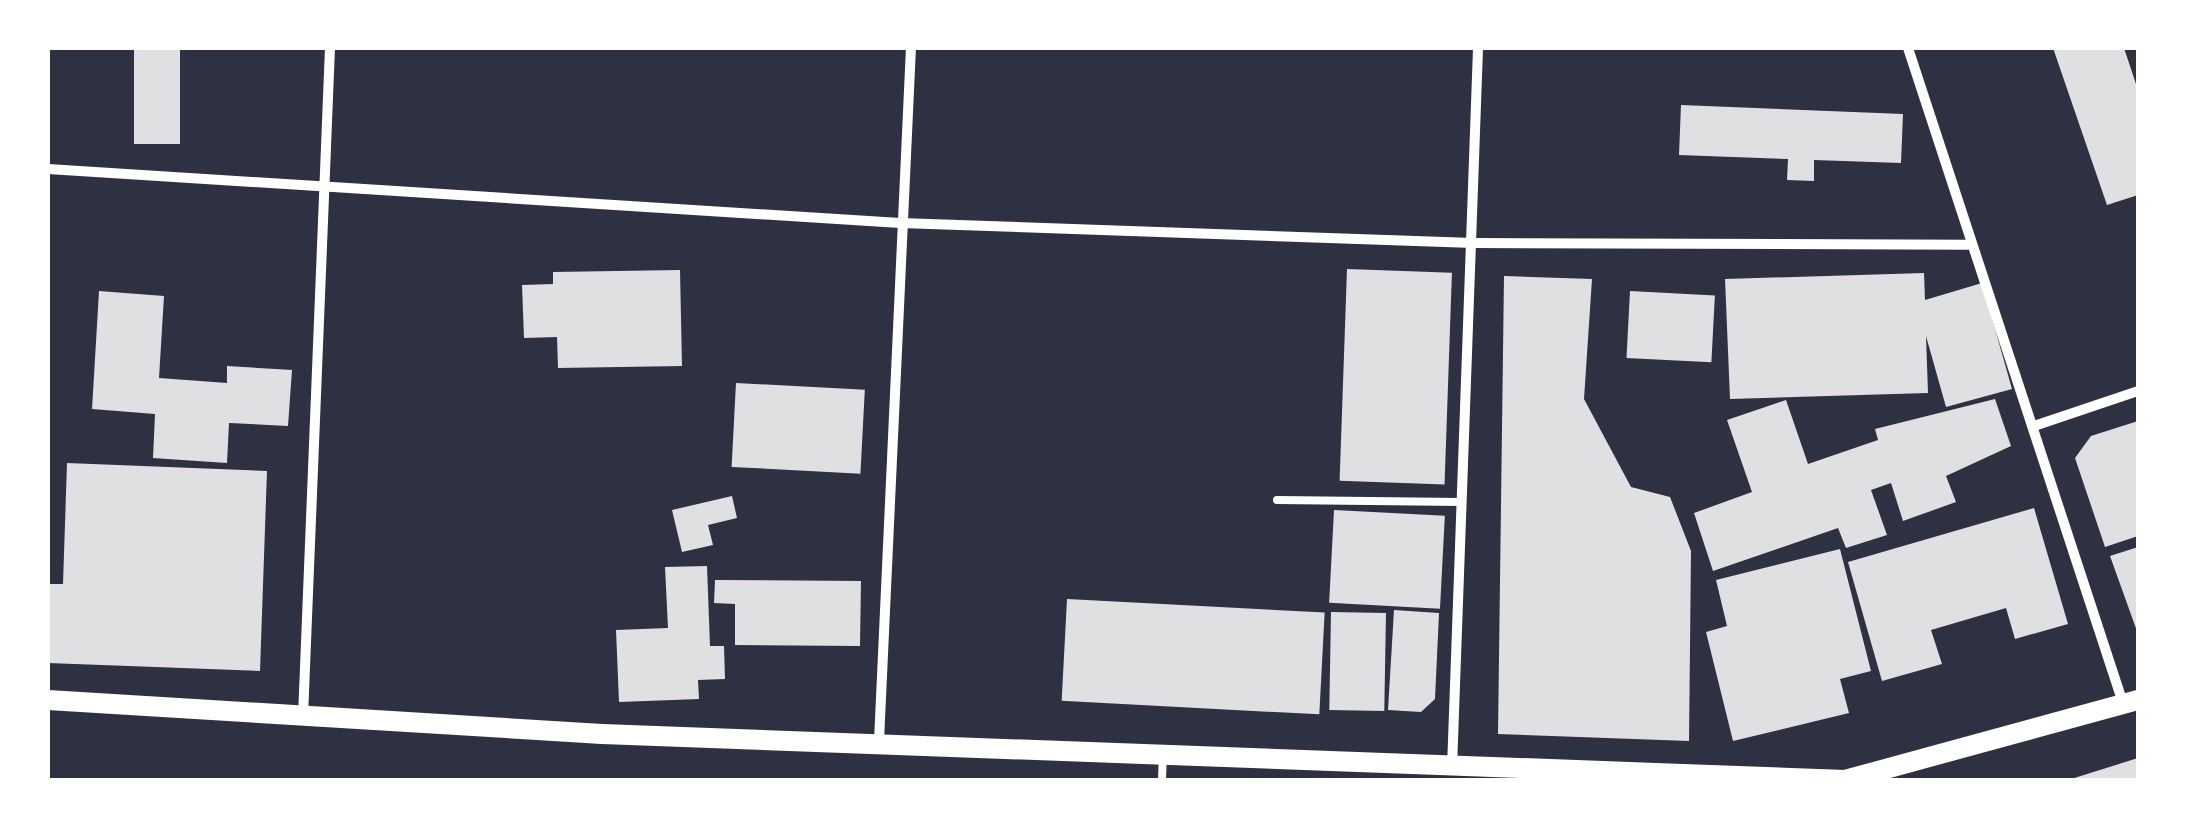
<!DOCTYPE html>
<style>
body{margin:0}
#map{position:relative;width:2186px;height:828px;overflow:hidden;background:#2d3142;font-family:"PT Sans Narrow",sans-serif}
div>[style]{position:absolute}
.building>*{inset:0;background:#e0e0e3;transform-origin:0 0}
.service>*{height:8px;margin:-4px;padding:0 4px;transform-origin:4px;border-radius:4px;background:#fff}
.minor>*{height:10px;margin:-5px;padding:0 5px;transform-origin:5px;border-radius:5px;background:#fff}
.secondary>*{height:20px;margin:-10px;padding:0 10px;transform-origin:10px;border-radius:10px;background:#fff}
span{translate:-50% -50%;white-space:nowrap;text-align:center;line-height:1.15;-webkit-text-stroke:8px #fff;paint-order:stroke}
.frame{position:absolute;inset:0;border:50px solid #fff;pointer-events:none}
</style>
<div id="map">
<div class="building">
<i style="left:134px;top:48px;width:46px;height:96px"></i>
<i style="clip-path:polygon(2053px 48px,2124px 48px,2138px 90px,2138px 195px,2107px 205px)"></i>
<i style="clip-path:polygon(1681px 105px,1903px 114px,1901px 163px,1814px 160px,1814px 181px,1787px 180px,1788px 159px,1679px 155px)"></i>
<i style="left:1347px;top:269px;width:105px;height:212px;rotate:2deg"></i>
<i style="clip-path:polygon(680px 270px,682px 366px,558px 368px,557px 337px,524px 338px,522px 285px,553px 284px,553px 272px)"></i>
<i style="clip-path:polygon(1924px 273px,1925px 300px,1982px 283px,2012px 389px,1946px 407px,1926px 336px,1928px 393px,1730px 399px,1725px 279px)"></i>
<i style="clip-path:polygon(1504px 276px,1592px 279px,1584px 399px,1631px 487px,1670px 497px,1691px 551px,1689px 741px,1498px 734px)"></i>
<i style="clip-path:polygon(99px 291px,164px 296px,159px 378px,227px 383px,227px 366px,292px 370px,288px 426px,229px 423px,227px 463px,153px 458px,155px 414px,92px 409px)"></i>
<i style="left:1630px;top:291px;width:85px;height:67px;rotate:3deg"></i>
<i style="left:736px;top:383px;width:129px;height:84px;rotate:3deg"></i>
<i style="clip-path:polygon(1995px 399px,2011px 446px,1946px 476px,1956px 502px,1903px 521px,1891px 483px,1871px 490px,1887px 535px,1846px 548px,1838px 528px,1713px 571px,1694px 513px,1752px 492px,1727px 420px,1786px 400px,1808px 464px,1878px 440px,1875px 429px)"></i>
<i style="clip-path:polygon(2138px 421px,2138px 536px,2105px 547px,2075px 458px,2091px 436px)"></i>
<i style="clip-path:polygon(67px 463px,267px 471px,260px 671px,48px 663px,48px 584px,63px 584px)"></i>
<i style="clip-path:polygon(732px 496px,737px 518px,708px 525px,713px 545px,682px 552px,672px 510px)"></i>
<i style="clip-path:polygon(2034px 508px,2068px 624px,2015px 639px,2006px 608px,1931px 630px,1942px 664px,1882px 681px,1848px 562px)"></i>
<i style="left:1334px;top:510px;width:111px;height:93px;rotate:3deg"></i>
<i style="clip-path:polygon(2138px 547px,2138px 634px,2110px 556px)"></i>
<i style="clip-path:polygon(1840px 549px,1871px 671px,1840px 679px,1849px 713px,1733px 741px,1706px 632px,1727px 626px,1716px 580px)"></i>
<i style="clip-path:polygon(707px 566px,710px 646px,724px 646px,725px 679px,698px 680px,699px 699px,619px 702px,616px 630px,668px 628px,665px 567px)"></i>
<i style="clip-path:polygon(715px 580px,861px 581px,860px 646px,735px 645px,735px 604px,714px 603px)"></i>
<i style="left:1067px;top:599px;width:258px;height:102px;rotate:3deg"></i>
<i style="clip-path:polygon(1394px 610px,1439px 613px,1435px 699px,1421px 712px,1388px 710px)"></i>
<i style="left:1331px;top:612px;width:55px;height:98px;rotate:1deg"></i>
<i style="clip-path:polygon(2138px 758px,2138px 780px,2068px 780px)"></i>
</div>
<div class="service">
<i style="left:1277px;top:500px;width:185px;rotate:0.6deg"></i>
<i style="left:1162px;top:780px;width:25px;rotate:-88deg"></i>
</div>
<div class="minor">
<i style="left:1908px;top:48px;width:693px;rotate:71.83deg"></i>
<i style="left:48px;top:169px;width:854px;rotate:3.63deg"></i>
<i style="left:900px;top:223px;width:574px;rotate:2deg"></i>
<i style="left:1474px;top:243px;width:494px;rotate:0.2deg"></i>
<i style="left:2037px;top:425px;width:107px;rotate:-18.6deg"></i>
<i style="left:303px;top:717px;width:670px;rotate:-87.69deg"></i>
<i style="left:879px;top:741px;width:694px;rotate:-87.36deg"></i>
<i style="left:1452px;top:768px;width:720px;rotate:-87.93deg"></i>
</div>
<div class="secondary">
<i style="left:48px;top:700px;width:555px;rotate:3.51deg"></i>
<i style="left:602px;top:734px;width:1244px;rotate:2.12deg"></i>
<i style="left:1845px;top:780px;width:304px;rotate:-15.3deg"></i>
</div>
<div class="frame"></div>
</div>
